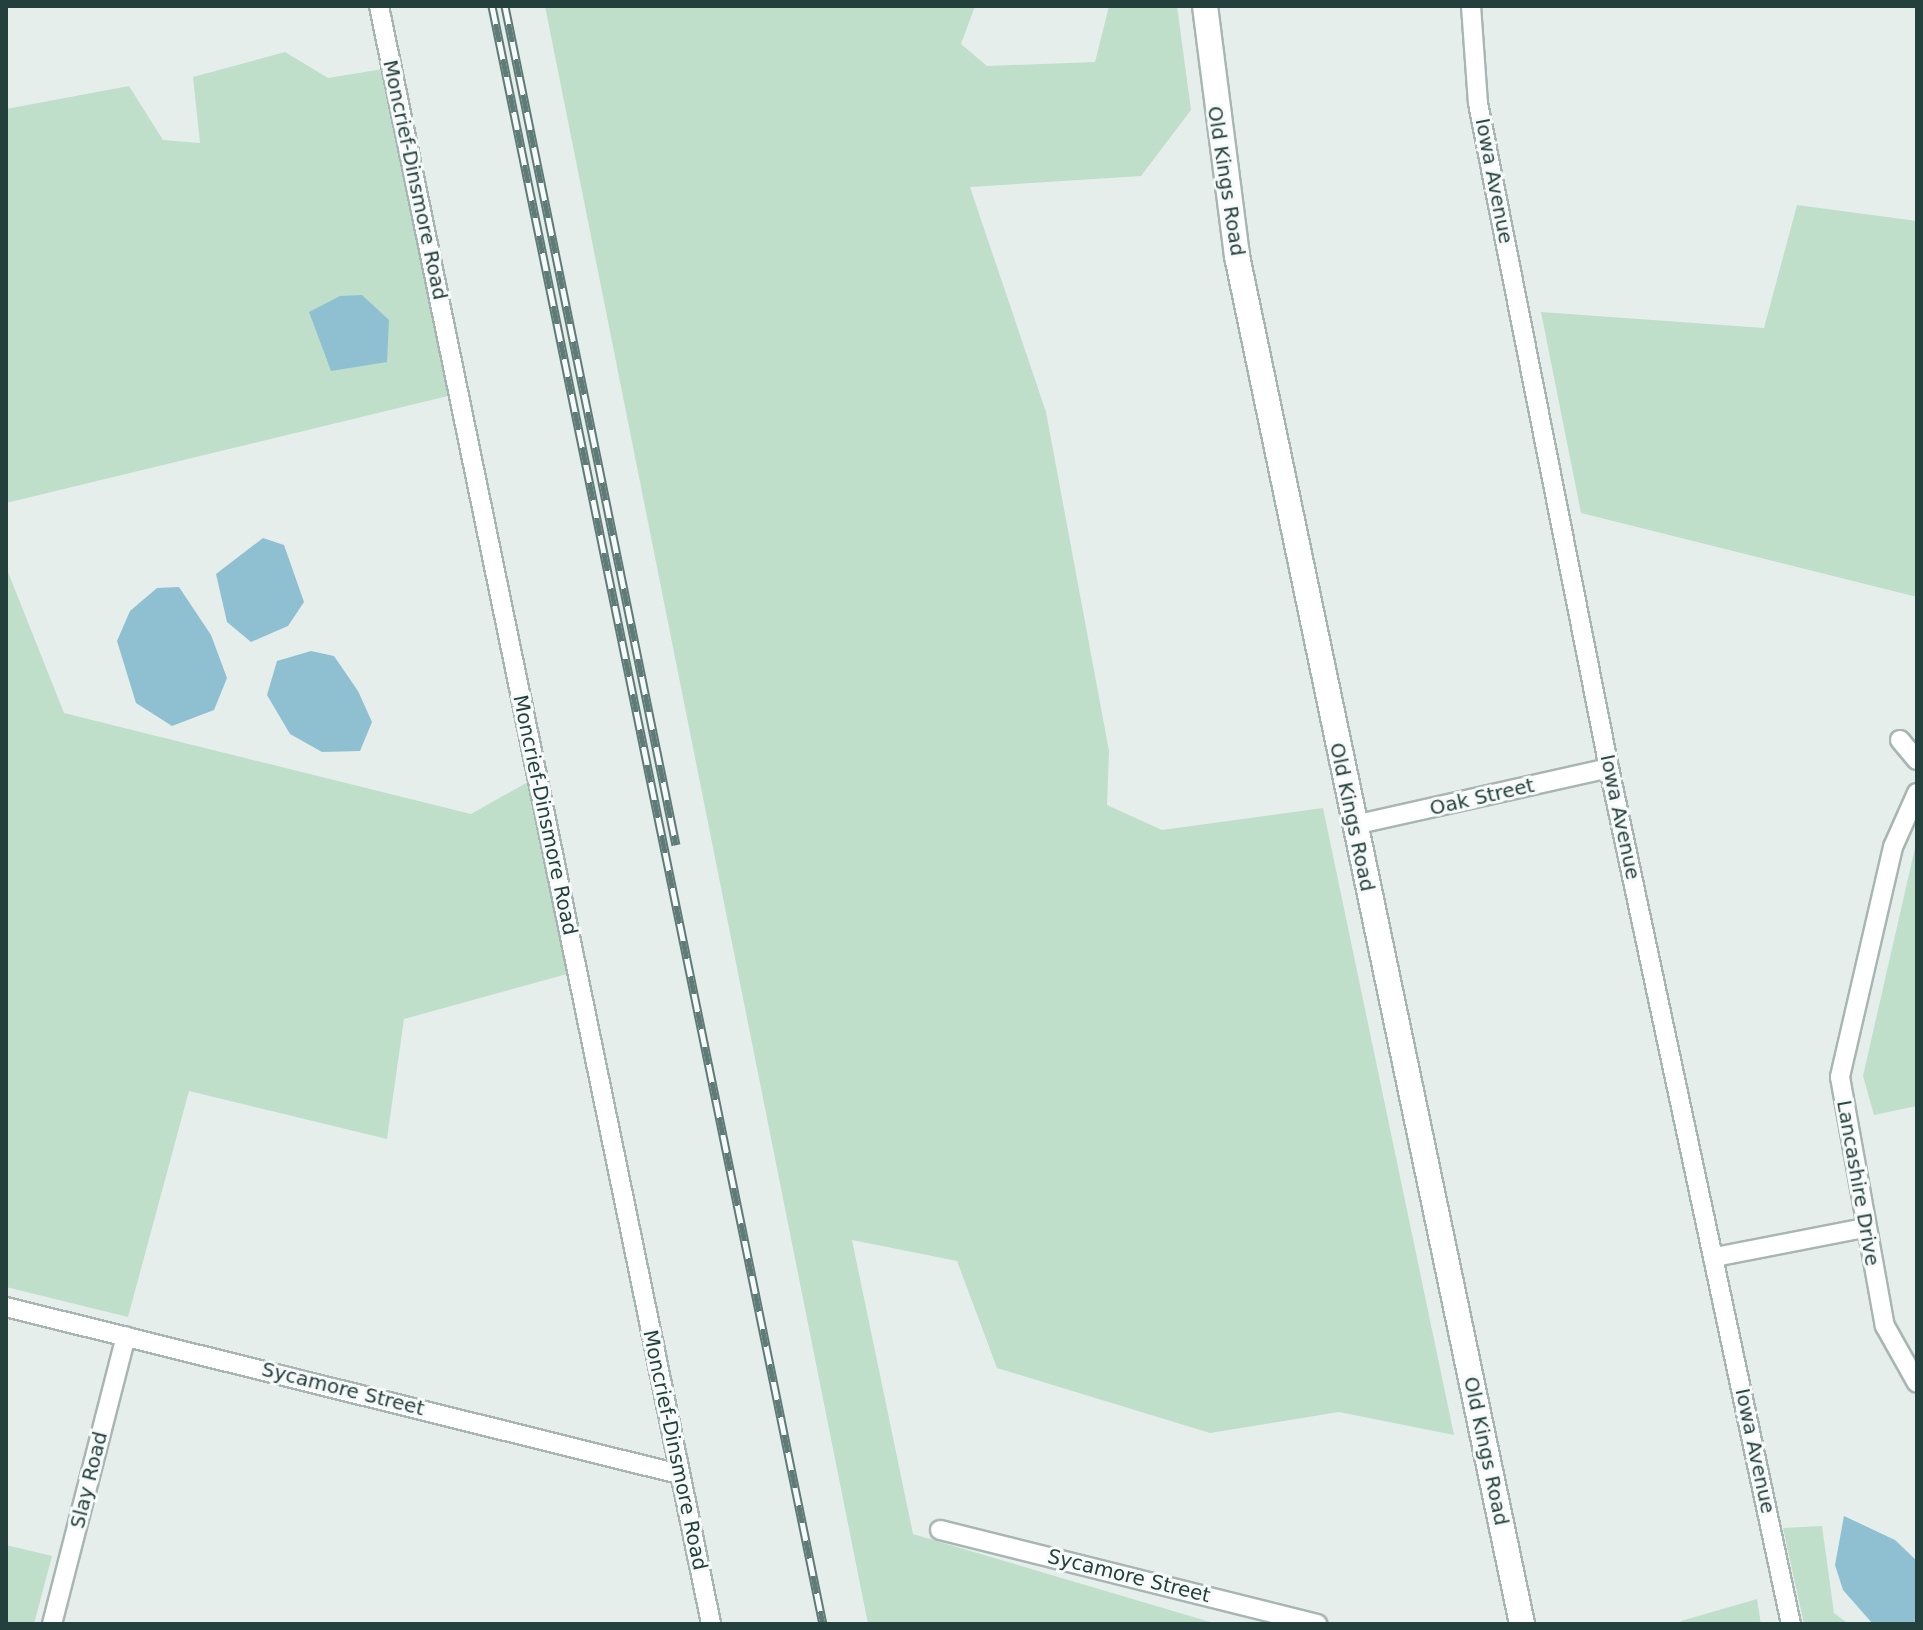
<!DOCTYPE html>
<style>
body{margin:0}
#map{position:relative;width:1923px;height:1630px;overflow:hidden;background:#e6eeeb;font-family:"DejaVu Sans",sans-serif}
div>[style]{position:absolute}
.green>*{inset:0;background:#bfdfcb}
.water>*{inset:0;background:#8fc0d2}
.roads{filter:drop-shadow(2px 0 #a8b6b3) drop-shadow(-2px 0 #a8b6b3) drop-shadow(0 2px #a8b6b3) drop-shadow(0 -2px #a8b6b3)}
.street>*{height:18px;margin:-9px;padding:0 9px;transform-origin:9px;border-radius:9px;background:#fff}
.secondary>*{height:24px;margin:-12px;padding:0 12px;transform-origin:12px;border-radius:12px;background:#fff}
.rail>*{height:9px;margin-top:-4.5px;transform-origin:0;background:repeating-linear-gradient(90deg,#f6faf9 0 18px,#5f7b77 0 36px);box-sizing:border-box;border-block:2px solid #5f7b77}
span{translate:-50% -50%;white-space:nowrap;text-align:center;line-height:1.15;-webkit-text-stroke:6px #f6faf9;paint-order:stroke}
.street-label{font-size:20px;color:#24403c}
.frame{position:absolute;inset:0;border:8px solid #24403c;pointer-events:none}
</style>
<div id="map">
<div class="green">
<i style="clip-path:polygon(545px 6px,975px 6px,961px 44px,987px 66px,1095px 62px,1109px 6px,1177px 6px,1191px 110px,1141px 176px,970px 187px,1046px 412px,1109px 751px,1107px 805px,1162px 830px,1323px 808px,1454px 1435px,1339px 1412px,1210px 1433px,997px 1368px,957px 1261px,852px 1240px,913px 1534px,1217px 1624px,868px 1624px)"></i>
<i style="clip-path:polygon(285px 52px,328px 78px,383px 69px,452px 395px,6px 503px,6px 109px,129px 86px,163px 140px,200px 143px,193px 77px)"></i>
<i style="clip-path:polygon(1797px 205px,1917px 221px,1917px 597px,1581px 513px,1541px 312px,1764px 328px)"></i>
<i style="clip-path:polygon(6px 567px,64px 713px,471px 814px,528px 782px,567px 974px,404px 1019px,387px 1139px,189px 1091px,128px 1317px,6px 1287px)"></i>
<i style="clip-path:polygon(1917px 839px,1917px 1106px,1874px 1115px,1863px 1076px)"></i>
<i style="clip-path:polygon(1822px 1526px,1834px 1613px,1849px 1624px,1804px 1624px,1783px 1528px)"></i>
<i style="clip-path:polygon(6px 1545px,52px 1556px,34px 1624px,6px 1624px)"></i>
<i style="clip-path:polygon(1757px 1599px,1761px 1624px,1681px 1624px,1681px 1621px)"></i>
</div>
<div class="water">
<i style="clip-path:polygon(362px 295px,389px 320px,387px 362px,331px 371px,309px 312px,340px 296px)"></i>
<i style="clip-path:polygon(263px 538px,284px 545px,304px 602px,288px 626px,251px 642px,227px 622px,216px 574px)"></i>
<i style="clip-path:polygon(179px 587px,211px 635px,227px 678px,214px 710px,172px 726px,136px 703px,117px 641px,130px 611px,157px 588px)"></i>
<i style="clip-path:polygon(311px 651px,334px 656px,358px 691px,372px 722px,360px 751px,322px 752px,290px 734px,267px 695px,277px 661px)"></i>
<i style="clip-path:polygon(1844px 1516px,1895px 1540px,1917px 1561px,1917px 1623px,1872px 1623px,1843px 1590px,1835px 1565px)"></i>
</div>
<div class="roads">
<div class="street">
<i style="left:379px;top:6px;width:1652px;rotate:78.4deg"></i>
<i style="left:1471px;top:6px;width:97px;rotate:85.9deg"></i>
<i style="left:1478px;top:103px;width:678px;rotate:78.86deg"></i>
<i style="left:1609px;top:768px;width:875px;rotate:78deg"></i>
<i style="left:1900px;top:740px;width:26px;rotate:50deg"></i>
<i style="left:1917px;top:793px;width:59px;rotate:114deg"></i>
<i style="left:1893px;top:847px;width:236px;rotate:103deg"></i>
<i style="left:1840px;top:1077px;width:253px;rotate:79.8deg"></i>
<i style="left:1885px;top:1326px;width:65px;rotate:60.7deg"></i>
<i style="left:1354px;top:825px;width:261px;rotate:-12.6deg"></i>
<i style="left:1715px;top:1257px;width:152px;rotate:-11deg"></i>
<i style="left:6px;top:1307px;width:693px;rotate:13.94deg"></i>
<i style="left:940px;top:1530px;width:389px;rotate:14deg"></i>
<i style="left:52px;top:1624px;width:297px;rotate:-75.6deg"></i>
</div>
<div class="secondary">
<i style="left:1205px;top:6px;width:252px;rotate:82.7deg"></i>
<i style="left:1237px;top:256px;width:1397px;rotate:78.23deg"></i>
</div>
</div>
<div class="rail">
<i style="left:492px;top:6px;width:1652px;rotate:78.44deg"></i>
<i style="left:505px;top:6px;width:856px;rotate:78.48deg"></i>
</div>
<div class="street-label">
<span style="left:415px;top:180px;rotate:78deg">Moncrief-Dinsmore Road</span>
<span style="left:1226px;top:181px;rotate:81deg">Old Kings Road</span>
<span style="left:1494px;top:181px;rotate:79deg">Iowa Avenue</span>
<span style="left:1482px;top:797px;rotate:-13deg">Oak Street</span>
<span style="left:545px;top:815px;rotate:78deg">Moncrief-Dinsmore Road</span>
<span style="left:1352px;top:817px;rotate:78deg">Old Kings Road</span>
<span style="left:1620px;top:817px;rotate:78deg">Iowa Avenue</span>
<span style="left:1858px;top:1183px;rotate:80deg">Lancashire Drive</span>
<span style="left:343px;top:1389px;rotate:14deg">Sycamore Street</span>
<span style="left:675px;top:1450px;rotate:78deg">Moncrief-Dinsmore Road</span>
<span style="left:1486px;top:1451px;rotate:78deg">Old Kings Road</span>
<span style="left:1755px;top:1451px;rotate:78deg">Iowa Avenue</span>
<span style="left:89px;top:1480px;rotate:-76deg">Slay Road</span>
<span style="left:1129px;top:1576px;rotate:14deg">Sycamore Street</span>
</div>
<div class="frame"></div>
</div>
